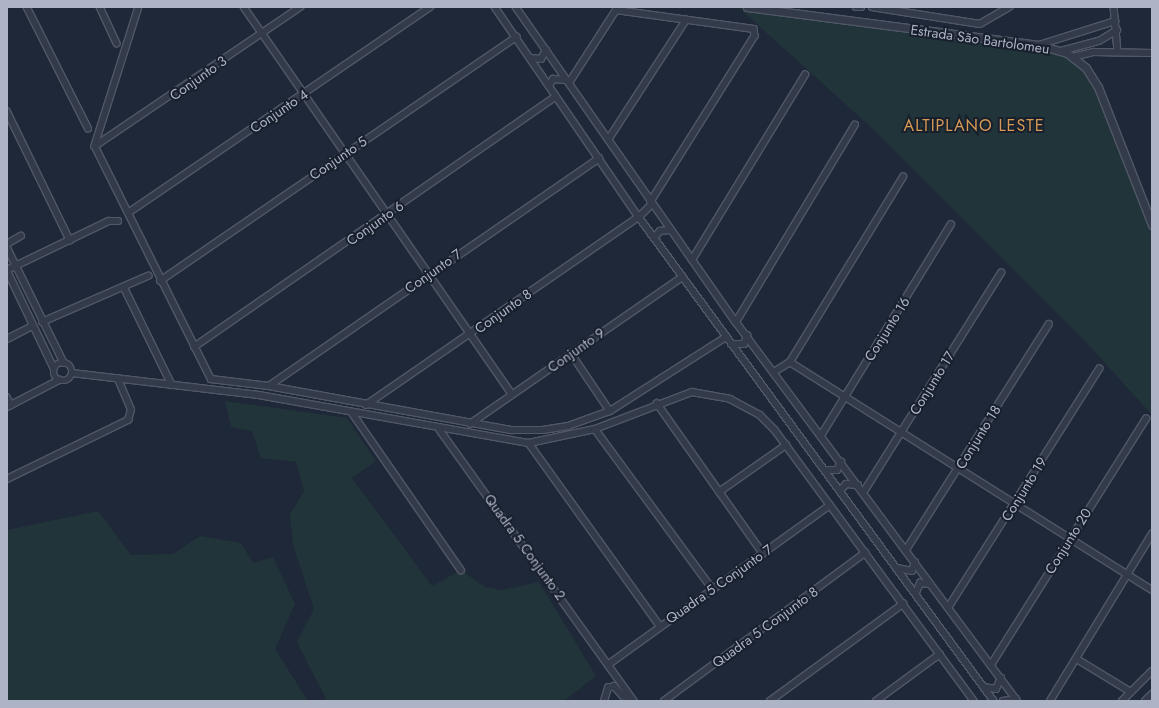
<!DOCTYPE html>
<meta charset="utf-8">
<style>
body{margin:0}
#map{position:relative;width:1159px;height:708px;overflow:hidden;background:#1f2838;font-family:Jost,sans-serif}
div>[style]{position:absolute}
.green>*{inset:0;background:#213439}
.roads{filter:drop-shadow(1px 0 #505767) drop-shadow(-1px 0 #505767) drop-shadow(0 1px #505767) drop-shadow(0 -1px #505767)}
.minor>*{height:5.5px;margin:-2.75px;padding:0 2.75px;transform-origin:2.75px;border-radius:2.75px;background:#333a49}
.minor>.ring{margin:-2.75px;padding:0;box-sizing:content-box;background:none;border:5.5px solid #333a49;border-radius:50%}
.tertiary>*{height:7px;margin:-3.5px;padding:0 3.5px;transform-origin:3.5px;border-radius:3.5px;background:#333a49}
span{translate:-50% -50%;white-space:nowrap;text-align:center;line-height:1.15;-webkit-text-stroke:4px #181f2d;paint-order:stroke}
.street-label{font-size:14px;color:#adb4c6}
.quarter-label{font-size:16px;color:#d89a55;letter-spacing:1px}
.frame{position:absolute;inset:0;border:8px solid #adb4c6;pointer-events:none}
</style>
<div id="map">
<div class="green">
<i style="clip-path:polygon(738px 7px,1057px 48px,1091px 68px,1101px 82px,1152px 214px,1152px 415px,1085px 341px,873px 129px)"></i>
<i style="clip-path:polygon(225px 401px,347px 418px,376px 461px,352px 478px,432px 586px,461px 570px,485px 587px,502px 590px,539px 582px,596px 676px,564px 701px,327px 701px,297px 642px,314px 609px,293px 545px,290px 514px,304px 491px,296px 462px,261px 458px,252px 431px,231px 427px)"></i>
<i style="clip-path:polygon(98px 511px,131px 555px,173px 554px,200px 536px,241px 543px,253px 563px,273px 557px,295px 604px,275px 649px,308px 701px,7px 701px,7px 530px)"></i>
</div>
<div class="roads">
<div class="minor">
<i style="left:27px;top:7px;width:136px;rotate:63.2deg"></i>
<i style="left:100px;top:7px;width:40px;rotate:65deg"></i>
<i style="left:139px;top:7px;width:146px;rotate:107.6deg"></i>
<i style="left:95px;top:146px;width:260px;rotate:63.5deg"></i>
<i style="left:211px;top:379px;width:58px;rotate:6.9deg"></i>
<i style="left:269px;top:386px;width:247px;rotate:10.3deg"></i>
<i style="left:512px;top:430px;width:31px"></i>
<i style="left:543px;top:430px;width:25px;rotate:-9deg"></i>
<i style="left:568px;top:426px;width:45px;rotate:-19.7deg"></i>
<i style="left:610px;top:411px;width:138px;rotate:-32.5deg"></i>
<i style="left:244px;top:7px;width:471px;rotate:55.3deg"></i>
<i style="left:495px;top:7px;width:255px;rotate:55.6deg"></i>
<i style="left:639px;top:217px;width:600px;rotate:53.74deg"></i>
<i style="left:516px;top:7px;width:384px;rotate:55.1deg"></i>
<i style="left:736px;top:322px;width:472px;rotate:53.4deg"></i>
<i style="left:856px;top:7px;width:5px"></i>
<i style="left:872px;top:7px;width:109px;rotate:8.9deg"></i>
<i style="left:980px;top:24px;width:34px;rotate:-30deg"></i>
<i style="left:1114px;top:7px;width:45px;rotate:84.9deg"></i>
<i style="left:1039px;top:45px;width:80px;rotate:-17.5deg"></i>
<i style="left:1061px;top:51px;width:39px;rotate:-15deg"></i>
<i style="left:1099px;top:41px;width:21px;rotate:-31deg"></i>
<i style="left:1073px;top:57px;width:21px;rotate:-14deg"></i>
<i style="left:1093px;top:52px;width:59px;rotate:1deg"></i>
<i style="left:530px;top:58px;width:11px;rotate:5deg"></i>
<i style="left:541px;top:59px;width:10px;rotate:-61deg"></i>
<i style="left:569px;top:83px;width:87px;rotate:-57.2deg"></i>
<i style="left:616px;top:10px;width:139px;rotate:7.8deg"></i>
<i style="left:754px;top:29px;width:7px;rotate:82deg"></i>
<i style="left:755px;top:36px;width:196px;rotate:122.1deg"></i>
<i style="left:549px;top:86px;width:8px;rotate:-60deg"></i>
<i style="left:553px;top:79px;width:13px;rotate:4deg"></i>
<i style="left:7px;top:111px;width:144px;rotate:64deg"></i>
<i style="left:608px;top:140px;width:143px;rotate:-57deg"></i>
<i style="left:95px;top:146px;width:248px;rotate:-34.1deg"></i>
<i style="left:128px;top:213px;width:366px;rotate:-34.3deg"></i>
<i style="left:654px;top:238px;width:9px;rotate:-49deg"></i>
<i style="left:660px;top:231px;width:10px;rotate:-6deg"></i>
<i style="left:7px;top:244px;width:16px;rotate:-30deg"></i>
<i style="left:7px;top:247px;width:129px;rotate:63.8deg"></i>
<i style="left:692px;top:260px;width:217px;rotate:-58.6deg"></i>
<i style="left:7px;top:270px;width:113px;rotate:-25.7deg"></i>
<i style="left:109px;top:221px;width:9px"></i>
<i style="left:7px;top:270px;width:109px;rotate:64.4deg"></i>
<i style="left:160px;top:281px;width:432px;rotate:-34.4deg"></i>
<i style="left:124px;top:287px;width:109px;rotate:63.9deg"></i>
<i style="left:42px;top:322px;width:116px;rotate:-23.5deg"></i>
<i style="left:736px;top:322px;width:230px;rotate:-58.9deg"></i>
<i style="left:7px;top:339px;width:29px;rotate:-27deg"></i>
<i style="left:731px;top:344px;width:13px"></i>
<i style="left:744px;top:344px;width:9px;rotate:-69deg"></i>
<i style="left:194px;top:347px;width:439px;rotate:-34.7deg"></i>
<i style="left:571px;top:353px;width:70px;rotate:56.1deg"></i>
<i style="left:790px;top:362px;width:428px;rotate:32.2deg"></i>
<i class="ring" style="left:54px;top:363px;width:12.5px;height:12.5px"></i>
<i style="left:774px;top:372px;width:19px;rotate:-32deg"></i>
<i style="left:790px;top:362px;width:217px;rotate:-58.6deg"></i>
<i style="left:72px;top:373px;width:188px;rotate:6.7deg"></i>
<i style="left:259px;top:395px;width:274px;rotate:10.1deg"></i>
<i style="left:529px;top:443px;width:67px;rotate:-12deg"></i>
<i style="left:595px;top:429px;width:104px;rotate:-20.9deg"></i>
<i style="left:692px;top:392px;width:39px;rotate:10deg"></i>
<i style="left:730px;top:399px;width:34px;rotate:28deg"></i>
<i style="left:760px;top:415px;width:21px;rotate:45deg"></i>
<i style="left:775px;top:430px;width:336px;rotate:53.7deg"></i>
<i style="left:269px;top:386px;width:401px;rotate:-34.6deg"></i>
<i style="left:7px;top:397px;width:9px;rotate:63deg"></i>
<i style="left:657px;top:403px;width:184px;rotate:54.8deg"></i>
<i style="left:366px;top:405px;width:331px;rotate:-34.6deg"></i>
<i style="left:639px;top:217px;width:18px;rotate:-45deg"></i>
<i style="left:7px;top:407px;width:59px;rotate:-27.4deg"></i>
<i style="left:353px;top:414px;width:190px;rotate:55.3deg"></i>
<i style="left:470px;top:424px;width:258px;rotate:-34.7deg"></i>
<i style="left:595px;top:429px;width:197px;rotate:53.7deg"></i>
<i style="left:440px;top:430px;width:333px;rotate:54.4deg"></i>
<i style="left:822px;top:434px;width:246px;rotate:-58.4deg"></i>
<i style="left:529px;top:443px;width:225px;rotate:54.4deg"></i>
<i style="left:825px;top:470px;width:12px"></i>
<i style="left:837px;top:470px;width:9px;rotate:-63deg"></i>
<i style="left:7px;top:479px;width:135px;rotate:-26deg"></i>
<i style="left:128px;top:420px;width:10px;rotate:-73deg"></i>
<i style="left:131px;top:410px;width:34px;rotate:-113deg"></i>
<i style="left:840px;top:491px;width:9px;rotate:-49deg"></i>
<i style="left:846px;top:484px;width:12px;rotate:5deg"></i>
<i style="left:719px;top:492px;width:82px;rotate:-35deg"></i>
<i style="left:863px;top:493px;width:260px;rotate:-57.9deg"></i>
<i style="left:906px;top:550px;width:267px;rotate:-57.7deg"></i>
<i style="left:897px;top:568px;width:15px;rotate:11deg"></i>
<i style="left:912px;top:571px;width:9px;rotate:-72deg"></i>
<i style="left:916px;top:593px;width:11px;rotate:-68deg"></i>
<i style="left:920px;top:583px;width:10px;rotate:6deg"></i>
<i style="left:948px;top:608px;width:283px;rotate:-57.7deg"></i>
<i style="left:1077px;top:659px;width:63px;rotate:31.4deg"></i>
<i style="left:609px;top:664px;width:272px;rotate:-35.7deg"></i>
<i style="left:991px;top:665px;width:291px;rotate:-57.8deg"></i>
<i style="left:984px;top:687px;width:12px;rotate:9deg"></i>
<i style="left:996px;top:689px;width:12px;rotate:-66deg"></i>
<i style="left:604px;top:701px;width:14px;rotate:-73deg"></i>
<i style="left:608px;top:688px;width:6px;rotate:-18deg"></i>
<i style="left:614px;top:686px;width:21px;rotate:47deg"></i>
<i style="left:664px;top:701px;width:250px;rotate:-36.4deg"></i>
<i style="left:770px;top:701px;width:165px;rotate:-36.1deg"></i>
<i style="left:876px;top:701px;width:79px;rotate:-36.3deg"></i>
<i style="left:1003px;top:701px;width:13px;rotate:-9deg"></i>
<i style="left:1050px;top:701px;width:196px;rotate:-58.6deg"></i>
<i style="left:1122px;top:701px;width:42px;rotate:-45deg"></i>
<i style="left:1145px;top:701px;width:10px;rotate:-45deg"></i>
</div>
<div class="tertiary">
<i style="left:747px;top:7px;width:294px;rotate:7.4deg"></i>
<i style="left:1039px;top:45px;width:29px;rotate:16deg"></i>
<i style="left:1067px;top:53px;width:24px;rotate:38deg"></i>
<i style="left:1086px;top:68px;width:22px;rotate:58deg"></i>
<i style="left:1098px;top:87px;width:148px;rotate:68.6deg"></i>
</div>
</div>
<div class="street-label">
<span style="left:980px;top:39px;rotate:8deg">Estrada São Bartolomeu</span>
<span style="left:198px;top:78px;rotate:-35deg">Conjunto 3</span>
<span style="left:279px;top:111px;rotate:-34deg">Conjunto 4</span>
<span style="left:338px;top:158px;rotate:-34deg">Conjunto 5</span>
<span style="left:375px;top:223px;rotate:-35deg">Conjunto 6</span>
<span style="left:433px;top:271px;rotate:-35deg">Conjunto 7</span>
<span style="left:503px;top:311px;rotate:-35deg">Conjunto 8</span>
<span style="left:887px;top:329px;rotate:-58deg">Conjunto 16</span>
<span style="left:576px;top:350px;rotate:-35deg">Conjunto 9</span>
<span style="left:932px;top:383px;rotate:-58deg">Conjunto 17</span>
<span style="left:978px;top:437px;rotate:-58deg">Conjunto 18</span>
<span style="left:1024px;top:489px;rotate:-58deg">Conjunto 19</span>
<span style="left:1068px;top:541px;rotate:-58deg">Conjunto 20</span>
<span style="left:525px;top:547px;rotate:54deg">Quadra 5 Conjunto 2</span>
<span style="left:719px;top:584px;rotate:-35deg">Quadra 5 Conjunto 7</span>
<span style="left:765px;top:627px;rotate:-36deg">Quadra 5 Conjunto 8</span>
</div>
<div class="quarter-label">
<span style="left:974px;top:126px">ALTIPLANO LESTE</span>
</div>
<div class="frame"></div>
</div>
